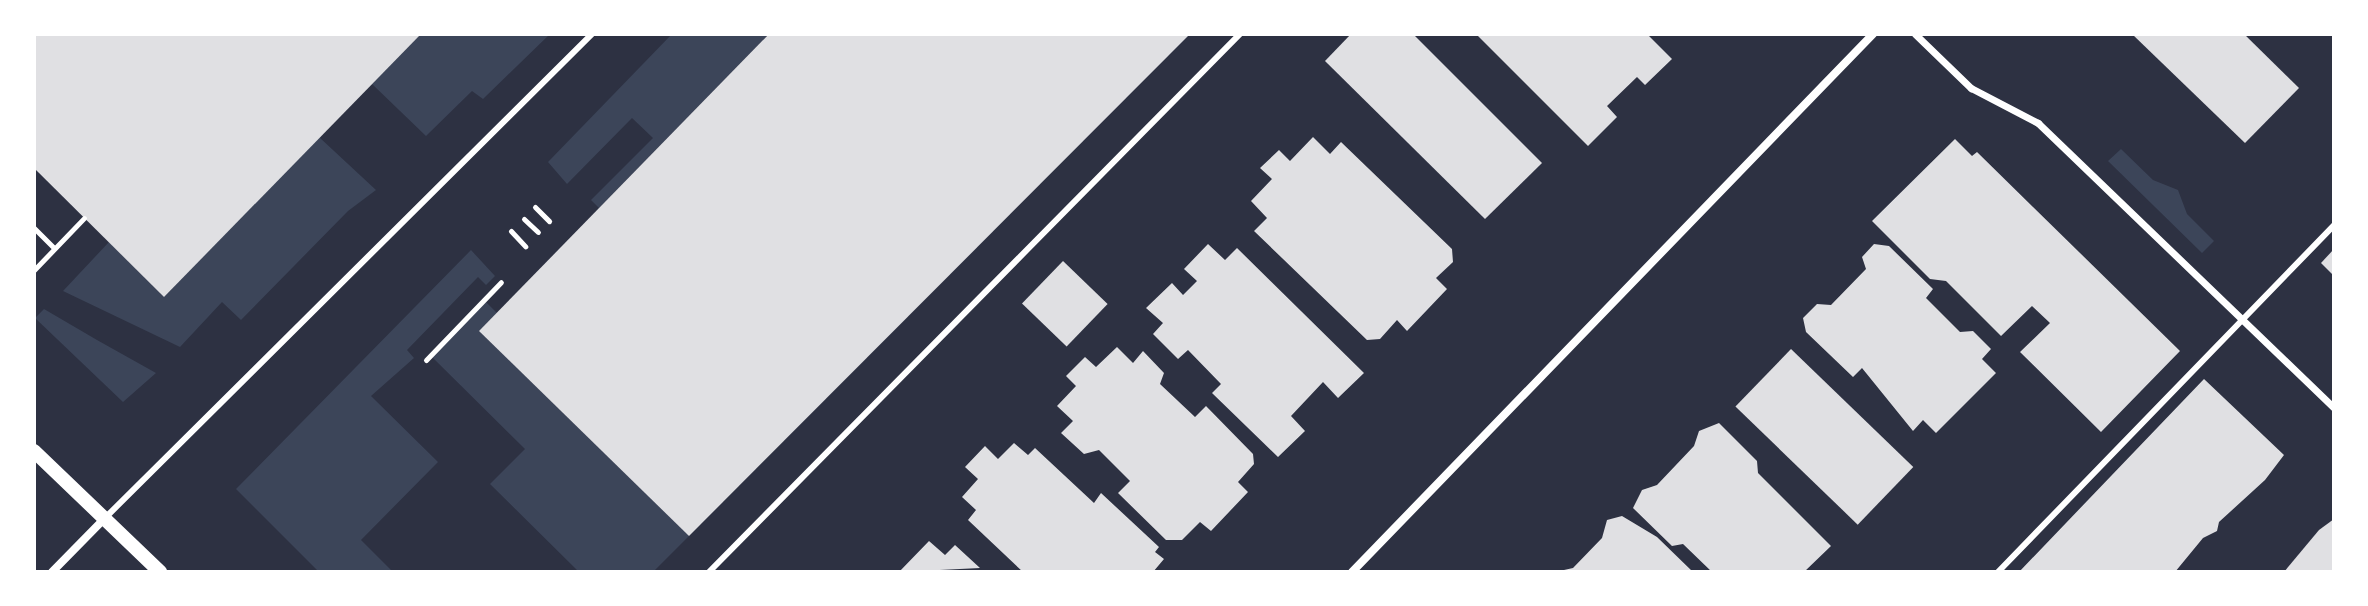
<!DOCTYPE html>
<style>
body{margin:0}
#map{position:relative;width:2368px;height:606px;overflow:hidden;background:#2d3142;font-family:Helvetica,sans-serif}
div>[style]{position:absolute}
.green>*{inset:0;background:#3c4559}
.building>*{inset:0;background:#e0e0e3;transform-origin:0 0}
.path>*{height:5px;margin:-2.5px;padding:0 2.5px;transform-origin:2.5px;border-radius:2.5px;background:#fff}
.service>*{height:6px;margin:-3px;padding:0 3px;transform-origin:3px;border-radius:3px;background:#fff}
.pedestrian>*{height:7px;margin:-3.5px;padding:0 3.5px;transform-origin:3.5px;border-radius:3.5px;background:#fff}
.minor>*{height:8px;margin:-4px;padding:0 4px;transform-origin:4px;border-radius:4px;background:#fff}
.tertiary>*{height:14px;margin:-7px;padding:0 7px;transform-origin:7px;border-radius:7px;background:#fff}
span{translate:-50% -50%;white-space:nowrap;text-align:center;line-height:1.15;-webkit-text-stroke:8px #fff;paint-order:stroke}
.frame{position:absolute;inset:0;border:36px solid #fff;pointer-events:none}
</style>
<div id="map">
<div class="green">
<i style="clip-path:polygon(421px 34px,550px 34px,483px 99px,472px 91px,426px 136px,372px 84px)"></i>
<i style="clip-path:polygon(672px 34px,769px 34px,599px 208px,591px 200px,653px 138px,632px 118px,567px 184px,548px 162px)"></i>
<i style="clip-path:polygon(319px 137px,376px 190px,348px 211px,241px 320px,222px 302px,180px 347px,63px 291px,109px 242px,164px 297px)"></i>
<i style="clip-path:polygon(2121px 149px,2153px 180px,2178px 190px,2187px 214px,2214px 241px,2202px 253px,2108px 161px)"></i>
<i style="clip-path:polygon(471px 250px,495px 276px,486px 285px,478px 277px,407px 350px,414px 358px,371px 396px,438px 462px,361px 540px,393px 572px,319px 572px,236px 489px)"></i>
<i style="clip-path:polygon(486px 302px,497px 313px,479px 331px,689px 536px,653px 572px,579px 572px,490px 484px,525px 449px,432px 357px)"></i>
<i style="clip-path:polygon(44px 309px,97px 340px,156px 373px,123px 402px,35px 318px)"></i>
</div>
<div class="building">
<i style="clip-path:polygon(34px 34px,421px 34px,164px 297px,34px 168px)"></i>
<i style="clip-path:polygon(769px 34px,1190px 34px,689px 536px,479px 331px)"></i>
<i style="clip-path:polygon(1351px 34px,1413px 34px,1542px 163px,1485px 219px,1325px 61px)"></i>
<i style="clip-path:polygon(1476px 34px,1647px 34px,1672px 59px,1645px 85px,1637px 77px,1607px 106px,1617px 117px,1588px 146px)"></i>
<i style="clip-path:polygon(2132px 34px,2244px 34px,2299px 88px,2245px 143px)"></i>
<i style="clip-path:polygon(1313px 137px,1330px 154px,1341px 142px,1452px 249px,1453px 262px,1436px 278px,1447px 289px,1407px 331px,1397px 320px,1380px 339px,1367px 340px,1254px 231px,1267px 218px,1251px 201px,1272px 179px,1260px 168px,1279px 150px,1290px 161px)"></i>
<i style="clip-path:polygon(1955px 139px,1972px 156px,1977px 152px,2180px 351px,2101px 432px,2020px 352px,2050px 323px,2032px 306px,2001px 336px,1946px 281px,1930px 279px,1872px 221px)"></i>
<i style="clip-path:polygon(1208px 244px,1225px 260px,1237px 248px,1364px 373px,1338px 398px,1323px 382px,1291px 416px,1305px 431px,1278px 457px,1212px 393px,1221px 384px,1188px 350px,1178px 359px,1153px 334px,1163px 323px,1146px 308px,1172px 283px,1183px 295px,1197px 281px,1184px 269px)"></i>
<i style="clip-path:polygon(1874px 244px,1889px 246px,1933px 289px,1926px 298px,1960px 332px,1973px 331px,1991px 349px,1982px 359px,1996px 373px,1936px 433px,1923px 420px,1913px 431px,1862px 368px,1853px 377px,1806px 332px,1803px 318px,1817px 304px,1831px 305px,1866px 269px,1862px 257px)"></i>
<i style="clip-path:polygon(2334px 249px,2334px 276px,2321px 263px)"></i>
<i style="left:1063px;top:261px;width:62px;height:59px;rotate:44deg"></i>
<i style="clip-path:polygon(1117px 347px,1133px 363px,1143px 351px,1164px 373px,1160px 384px,1195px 417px,1206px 406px,1253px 454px,1254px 464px,1238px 482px,1248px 492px,1211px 531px,1200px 522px,1182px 540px,1166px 540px,1118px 493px,1130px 481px,1099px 450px,1084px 454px,1061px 433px,1073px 421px,1057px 406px,1076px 386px,1066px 376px,1085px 357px,1096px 367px)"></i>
<i style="left:1791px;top:349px;width:170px;height:80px;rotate:44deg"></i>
<i style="clip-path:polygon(2204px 379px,2284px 455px,2265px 480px,2219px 522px,2217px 531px,2203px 538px,2175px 572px,2019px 572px)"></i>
<i style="clip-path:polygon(1719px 423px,1757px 461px,1758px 473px,1831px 546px,1804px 572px,1712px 572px,1683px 544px,1672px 546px,1633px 508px,1642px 490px,1657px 485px,1694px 446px,1699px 431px)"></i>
<i style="clip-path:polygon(1014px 443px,1028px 455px,1035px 448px,1094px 503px,1101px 493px,1159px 547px,1155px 552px,1164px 559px,1153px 572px,1023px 572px,968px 520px,976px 510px,962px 497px,978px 479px,965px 467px,985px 446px,998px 459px)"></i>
<i style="clip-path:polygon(1622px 516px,1657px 537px,1693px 572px,1555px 572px,1573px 568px,1602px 538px,1607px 520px)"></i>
<i style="clip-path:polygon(2334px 519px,2334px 572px,2284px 572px,2319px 530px)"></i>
<i style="clip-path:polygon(929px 541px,945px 555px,955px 545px,980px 568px,899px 572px)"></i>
</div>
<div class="path">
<i style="left:535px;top:207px;width:20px;rotate:45deg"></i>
<i style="left:524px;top:219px;width:19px;rotate:43deg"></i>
<i style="left:34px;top:228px;width:28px;rotate:45deg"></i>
<i style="left:511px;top:231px;width:21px;rotate:47deg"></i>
<i style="left:34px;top:270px;width:72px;rotate:-46.1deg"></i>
<i style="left:426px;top:360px;width:108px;rotate:-46.1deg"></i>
</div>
<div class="service">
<i style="left:105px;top:518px;width:687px;rotate:-44.82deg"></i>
<i style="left:709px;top:572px;width:756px;rotate:-45.38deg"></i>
<i style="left:1998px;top:572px;width:483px;rotate:-45.9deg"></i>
</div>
<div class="pedestrian">
<i style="left:1915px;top:34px;width:78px;rotate:44deg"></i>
<i style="left:1971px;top:88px;width:76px;rotate:27.6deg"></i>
<i style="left:2038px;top:123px;width:411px;rotate:43.9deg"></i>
</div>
<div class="minor">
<i style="left:52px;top:572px;width:76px;rotate:-45.5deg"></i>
<i style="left:1352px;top:572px;width:749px;rotate:-45.92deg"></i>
</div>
<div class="tertiary">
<i style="left:34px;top:451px;width:175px;rotate:43.8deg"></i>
</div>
<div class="frame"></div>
</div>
